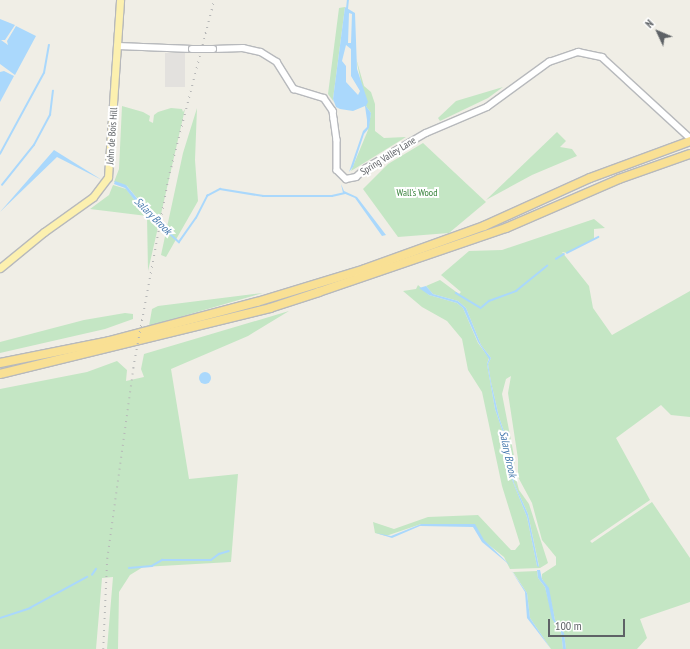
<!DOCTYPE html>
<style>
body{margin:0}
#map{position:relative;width:690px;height:649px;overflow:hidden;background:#f0eee6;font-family:"PT Sans Narrow",sans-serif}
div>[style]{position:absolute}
.industrial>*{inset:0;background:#e3e1de;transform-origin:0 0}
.green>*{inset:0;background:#c4e6c4}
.water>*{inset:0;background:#aad8fc}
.round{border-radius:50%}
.stream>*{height:1.5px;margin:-0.75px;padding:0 0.75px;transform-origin:0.75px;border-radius:0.75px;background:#aad8fc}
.roads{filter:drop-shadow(1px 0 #b7b9bc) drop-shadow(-1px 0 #b7b9bc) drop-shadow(0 1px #b7b9bc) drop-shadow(0 -1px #b7b9bc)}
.minor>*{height:5.5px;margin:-2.75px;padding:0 2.75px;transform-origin:2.75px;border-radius:2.75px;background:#fff}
.major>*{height:7px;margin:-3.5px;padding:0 3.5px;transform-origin:3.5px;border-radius:3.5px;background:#fcf0af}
.highway>*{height:8px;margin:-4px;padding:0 4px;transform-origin:4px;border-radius:4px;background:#f9e094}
.rail>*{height:1.5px;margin-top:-0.75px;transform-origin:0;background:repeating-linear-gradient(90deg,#b6b7b7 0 1px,transparent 0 6px)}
.bridges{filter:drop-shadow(1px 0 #b7b9bc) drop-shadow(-1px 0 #b7b9bc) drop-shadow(0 1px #b7b9bc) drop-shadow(0 -1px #b7b9bc)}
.minor-bridge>*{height:5.5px;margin:-2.75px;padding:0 2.75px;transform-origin:2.75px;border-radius:2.75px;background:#fff}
span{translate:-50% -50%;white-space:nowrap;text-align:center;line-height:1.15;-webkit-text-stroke:4px #fff;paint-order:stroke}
.street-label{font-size:10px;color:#5e6266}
.park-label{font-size:10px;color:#38833c}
.water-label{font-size:11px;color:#4679ae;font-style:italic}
.north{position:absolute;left:638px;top:12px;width:40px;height:40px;-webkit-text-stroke:3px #fff;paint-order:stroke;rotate:314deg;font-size:11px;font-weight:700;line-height:16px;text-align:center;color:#5e6266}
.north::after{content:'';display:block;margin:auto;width:14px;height:18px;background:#5e6266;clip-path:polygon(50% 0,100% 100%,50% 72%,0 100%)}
.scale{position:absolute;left:548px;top:619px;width:77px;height:18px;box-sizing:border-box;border:2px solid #5e6266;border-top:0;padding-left:5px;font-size:12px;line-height:14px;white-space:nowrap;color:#5e6266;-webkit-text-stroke:3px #fff;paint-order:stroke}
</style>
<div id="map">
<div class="industrial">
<i style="left:165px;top:53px;width:20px;height:34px"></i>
</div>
<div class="green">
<i style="clip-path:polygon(345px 7px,333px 99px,334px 102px,328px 94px,339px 8px)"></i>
<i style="clip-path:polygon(356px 58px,364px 86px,371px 92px,375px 104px,375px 131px,384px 138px,406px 137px,351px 171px,368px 130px,371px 113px,366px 106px)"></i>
<i style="clip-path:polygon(503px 87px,488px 98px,440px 121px,438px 118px,456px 101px)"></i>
<i style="clip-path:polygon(122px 106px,143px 112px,150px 116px,149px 121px,153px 123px,154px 115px,158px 112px,171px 108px,182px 109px,183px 112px,185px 109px,148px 271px,147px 216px,90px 209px,109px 195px,113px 185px,126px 189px,147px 215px,147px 210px,127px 186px,114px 182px,119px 169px)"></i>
<i style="clip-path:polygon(197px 108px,195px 160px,198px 201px,166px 257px,161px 255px,183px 153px)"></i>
<i style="clip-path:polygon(557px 132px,566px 141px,560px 147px,572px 149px,577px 156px,532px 175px,486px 200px)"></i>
<i style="clip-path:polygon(423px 143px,486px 202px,449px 233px,398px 237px,363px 189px,388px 164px)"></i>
<i style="clip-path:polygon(594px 219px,605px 228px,594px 229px,594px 239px,567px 253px,562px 252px,589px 286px,593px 308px,612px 335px,690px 291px,690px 417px,671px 415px,661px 405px,616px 438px,650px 500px,590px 541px,592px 543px,652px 502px,690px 558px,690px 602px,640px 619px,647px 638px,637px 649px,566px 649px,564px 634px,555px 620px,548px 588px,542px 579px,542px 574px,556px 565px,556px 557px,542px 540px,532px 503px,518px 477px,518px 459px,508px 393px,511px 376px,506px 379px,502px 394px,515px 461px,513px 468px,519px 490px,529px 504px,548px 563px,545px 565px,540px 568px,510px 569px,504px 557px,484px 541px,472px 525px,421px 524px,386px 536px,375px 533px,373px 522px,394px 529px,428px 517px,478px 515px,511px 550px,515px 550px,520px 544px,502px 486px,482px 392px,468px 370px,462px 339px,447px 321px,422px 307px,403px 291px,416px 289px,418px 285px,429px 295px,457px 303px,463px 308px,478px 343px,489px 358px,487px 364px,495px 409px,508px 447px,511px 477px,527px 517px,537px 566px,539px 566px,528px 514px,514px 483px,509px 446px,499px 417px,491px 382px,488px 364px,491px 358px,481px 345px,466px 308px,458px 301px,433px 294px,426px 286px,440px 280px,459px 294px,461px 292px,441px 275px,469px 251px,502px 250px)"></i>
<i style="clip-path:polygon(263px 293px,218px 306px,149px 326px,152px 309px,158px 306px)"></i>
<i style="clip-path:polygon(289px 311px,248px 336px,171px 369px,189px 479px,238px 474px,231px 562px,143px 567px,130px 575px,119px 592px,118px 649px,107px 649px,113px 577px,102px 578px,96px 649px,0 649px,0 389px,87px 372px,117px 361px,127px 370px,126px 381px,144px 377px,141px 369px,144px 354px)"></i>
<i style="clip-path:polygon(125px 313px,133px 314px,133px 319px,105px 329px,0 353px,0 342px,84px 320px)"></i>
<i style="clip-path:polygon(537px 571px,538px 578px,545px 587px,554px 622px,561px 632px,563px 649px,551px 649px,530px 618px,527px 593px,513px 572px)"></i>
</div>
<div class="water">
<i style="clip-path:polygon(evenodd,345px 7px,355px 13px,357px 69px,368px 102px,366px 106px,371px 113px,369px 128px,364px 134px,353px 167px,349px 172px,363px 131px,367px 127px,367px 120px,365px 106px,353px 111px,340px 109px,336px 107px,333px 99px,345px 7px,349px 13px,352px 14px,351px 43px,348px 43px,349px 13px,345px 7px,346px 45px,351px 49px,351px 76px,360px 91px,358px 95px,346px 82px,346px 66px,342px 61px,346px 45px)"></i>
<i style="clip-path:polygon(0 19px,15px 25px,5px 40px,1px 40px,8px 45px,7px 41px,16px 26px,36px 36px,15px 75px,0 64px)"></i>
<i style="clip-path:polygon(4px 71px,14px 76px,0 102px,0 72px)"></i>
<i style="clip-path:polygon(54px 150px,102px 180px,57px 157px,0 212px)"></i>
<i style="clip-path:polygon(115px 181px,126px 185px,146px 209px,144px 212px,125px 188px,114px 184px)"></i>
<i style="clip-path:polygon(341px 184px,344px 191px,357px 197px,386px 235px,382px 236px,355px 198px,343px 193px)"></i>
<i style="clip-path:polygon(426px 286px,433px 294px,458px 301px,466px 308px,481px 345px,491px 358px,488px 364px,491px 382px,499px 417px,509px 446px,514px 483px,528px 514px,539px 567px,537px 566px,527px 517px,511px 477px,508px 447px,495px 409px,487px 364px,489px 359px,478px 342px,463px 308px,457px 303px,429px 295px,419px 288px)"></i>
<i class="round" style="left:199px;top:372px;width:12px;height:12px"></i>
<i style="clip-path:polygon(421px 524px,475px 524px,484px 540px,511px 566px,482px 542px,473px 527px,420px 526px,392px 538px,376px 533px,391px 536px)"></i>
<i style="clip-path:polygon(511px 570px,527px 593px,530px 618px,551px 649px,527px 618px,525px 592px)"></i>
<i style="clip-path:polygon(537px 570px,540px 570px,542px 579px,549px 588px,555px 620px,564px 633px,566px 649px,563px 649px,561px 632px,552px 619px,545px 587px,538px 578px)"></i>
</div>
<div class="stream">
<i style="left:347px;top:9px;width:9px;rotate:-84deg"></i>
<i style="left:0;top:154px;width:92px;rotate:-61.5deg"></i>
<i style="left:44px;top:73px;width:28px;rotate:-80deg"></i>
<i style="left:2px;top:185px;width:51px;rotate:-51.3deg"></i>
<i style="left:34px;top:145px;width:34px;rotate:-62deg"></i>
<i style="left:50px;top:115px;width:24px;rotate:-83deg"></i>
<i style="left:145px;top:210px;width:47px;rotate:43.3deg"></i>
<i style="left:179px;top:242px;width:29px;rotate:-55deg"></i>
<i style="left:196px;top:218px;width:25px;rotate:-63deg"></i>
<i style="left:207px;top:196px;width:15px;rotate:-28deg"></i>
<i style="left:220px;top:189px;width:44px;rotate:9.2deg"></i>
<i style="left:263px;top:196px;width:69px"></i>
<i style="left:332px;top:196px;width:13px;rotate:-13deg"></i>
<i style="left:567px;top:253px;width:35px;rotate:-27deg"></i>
<i style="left:556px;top:259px;width:9px;rotate:-32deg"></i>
<i style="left:456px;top:293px;width:29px;rotate:31deg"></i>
<i style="left:482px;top:307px;width:9px;rotate:-41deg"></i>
<i style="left:489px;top:301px;width:29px;rotate:-20deg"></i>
<i style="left:516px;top:291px;width:40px;rotate:-39deg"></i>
<i style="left:129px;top:568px;width:23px;rotate:-5deg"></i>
<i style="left:152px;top:566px;width:12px;rotate:-31deg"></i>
<i style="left:162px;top:560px;width:49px"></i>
<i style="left:211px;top:560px;width:10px;rotate:-37deg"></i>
<i style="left:219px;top:554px;width:10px;rotate:-17deg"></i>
<i style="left:92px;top:575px;width:7px;rotate:-56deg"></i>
<i style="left:0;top:618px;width:32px;rotate:-18deg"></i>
<i style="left:30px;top:608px;width:65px;rotate:-28.5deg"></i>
</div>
<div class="roads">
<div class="minor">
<i style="left:118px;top:46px;width:74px;rotate:2.3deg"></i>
<i style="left:213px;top:49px;width:30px;rotate:-2deg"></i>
<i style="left:243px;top:48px;width:18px;rotate:13deg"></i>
<i style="left:261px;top:52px;width:19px;rotate:32deg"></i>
<i style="left:277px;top:62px;width:32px;rotate:58deg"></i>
<i style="left:294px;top:89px;width:31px;rotate:17deg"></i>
<i style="left:324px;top:98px;width:16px;rotate:55deg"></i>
<i style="left:333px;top:111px;width:8px;rotate:83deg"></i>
<i style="left:334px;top:119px;width:21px;rotate:82deg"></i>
<i style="left:337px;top:140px;width:30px;rotate:90deg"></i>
<i style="left:337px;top:170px;width:13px;rotate:45deg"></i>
<i style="left:346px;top:179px;width:10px;rotate:-11deg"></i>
<i style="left:356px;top:177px;width:13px;rotate:-42deg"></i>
<i style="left:366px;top:168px;width:69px;rotate:-30.3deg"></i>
<i style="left:426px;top:133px;width:66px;rotate:-23.1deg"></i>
<i style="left:487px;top:107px;width:77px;rotate:-36deg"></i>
<i style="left:549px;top:62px;width:31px;rotate:-19deg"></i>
<i style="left:578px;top:52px;width:25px;rotate:12deg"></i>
<i style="left:602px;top:57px;width:120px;rotate:42.6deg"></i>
</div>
<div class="major">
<i style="left:0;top:268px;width:57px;rotate:-39.3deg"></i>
<i style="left:44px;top:232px;width:60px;rotate:-35.5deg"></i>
<i style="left:93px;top:197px;width:25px;rotate:-53deg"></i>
<i style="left:108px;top:177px;width:177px;rotate:-86.1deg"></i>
</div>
<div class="highway">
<i style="left:0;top:363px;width:111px;rotate:-11.4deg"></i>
<i style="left:109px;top:341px;width:153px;rotate:-14.8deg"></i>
<i style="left:257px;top:302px;width:113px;rotate:-17deg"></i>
<i style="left:365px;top:269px;width:127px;rotate:-19.9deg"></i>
<i style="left:484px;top:226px;width:116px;rotate:-24.4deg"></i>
<i style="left:590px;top:178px;width:107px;rotate:-20.3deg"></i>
<i style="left:0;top:374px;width:278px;rotate:-13.7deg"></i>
<i style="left:270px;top:308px;width:52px;rotate:-18.1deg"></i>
<i style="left:319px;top:292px;width:198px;rotate:-18.9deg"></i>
<i style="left:506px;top:228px;width:123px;rotate:-23.4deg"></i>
<i style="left:619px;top:179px;width:75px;rotate:-19.4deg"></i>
</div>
</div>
<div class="rail">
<i style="left:103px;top:649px;width:90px;rotate:-87.5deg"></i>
<i style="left:107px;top:559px;width:193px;rotate:-82.2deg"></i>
<i style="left:133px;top:368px;width:192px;rotate:-79.5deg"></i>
<i style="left:168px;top:179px;width:185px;rotate:-75.6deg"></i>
</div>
<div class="bridges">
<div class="minor-bridge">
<i style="left:192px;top:49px;width:21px"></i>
</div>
</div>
<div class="street-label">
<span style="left:112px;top:136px;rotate:-86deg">John de Bois Hill</span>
<span style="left:388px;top:156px;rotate:-32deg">Spring Valley Lane</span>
</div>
<div class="park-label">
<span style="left:417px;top:193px">Wall's Wood</span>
</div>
<div class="water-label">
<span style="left:153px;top:216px;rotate:45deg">Salary Brook</span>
<span style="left:508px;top:454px;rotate:78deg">Salary Brook</span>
</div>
<div class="north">N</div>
<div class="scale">100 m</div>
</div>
